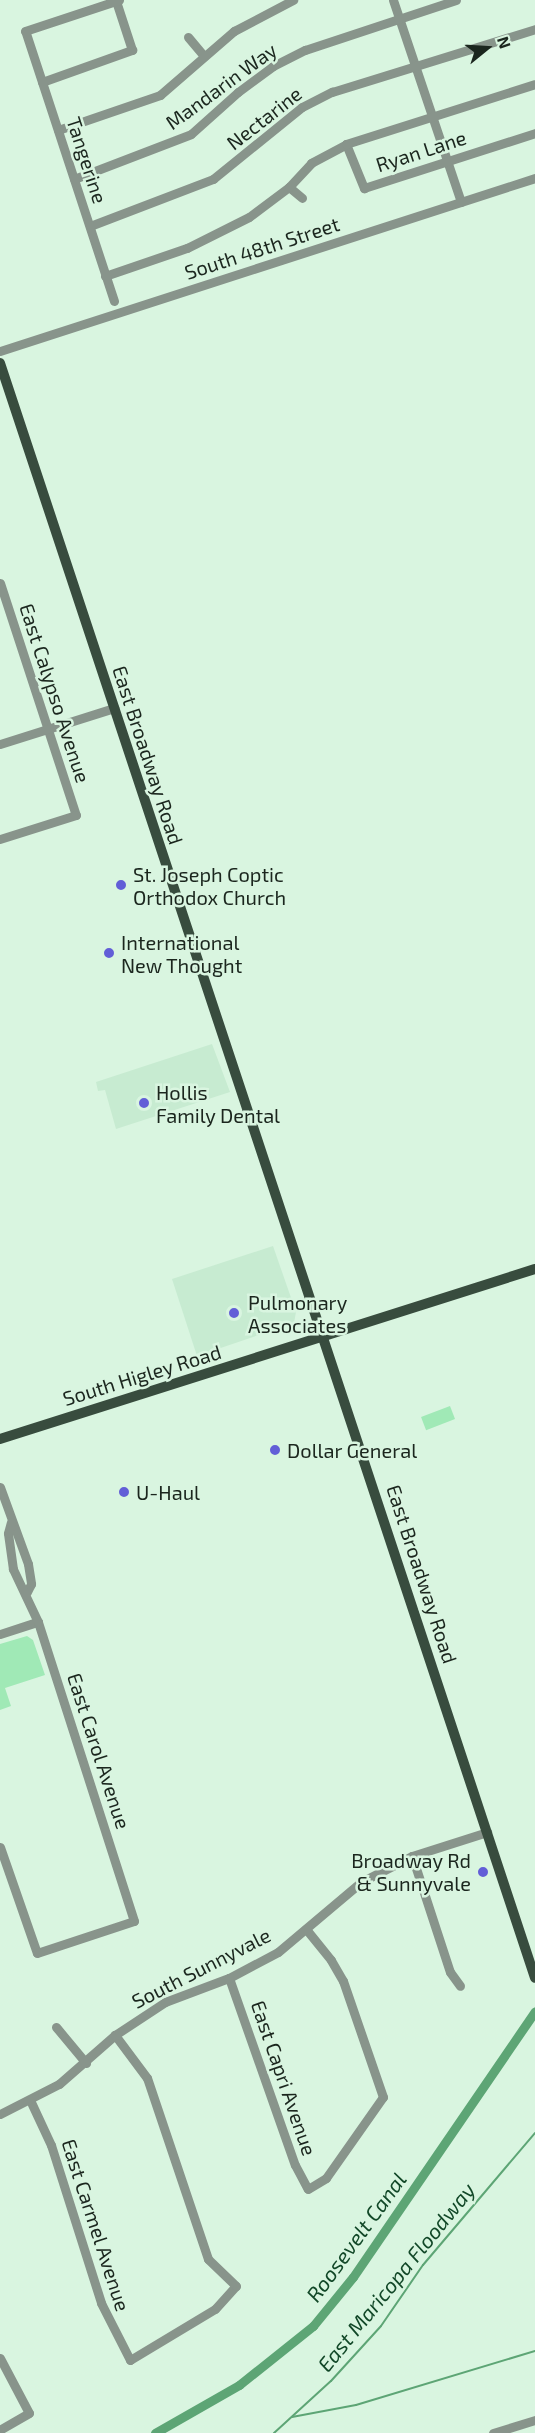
<!DOCTYPE html>
<style>
body{margin:0}
#map{position:relative;width:535px;height:2433px;overflow:hidden;background:#d9f5e0;font-family:"Exo 2",sans-serif}
div>[style]{position:absolute}
.built>*{inset:0;background:#c7ebd1}
.green>*{inset:0;background:#a0e9b6;transform-origin:0 0}
.stream>*{height:2px;margin:-1px;padding:0 1px;transform-origin:1px;border-radius:1px;background:#5da575}
.canal>*{height:9px;margin:-4.5px;padding:0 4.5px;transform-origin:4.5px;border-radius:4.5px;background:#5da575}
.minor>*{height:9px;margin:-4.5px;padding:0 4.5px;transform-origin:4.5px;border-radius:4.5px;background:#88948b}
.major>*{height:10px;margin:-5px;padding:0 5px;transform-origin:5px;border-radius:5px;background:#384c3e}
.dots>*{width:16px;height:16px;translate:-50% -50%;box-sizing:border-box;border:3px solid #d9f5e0;border-radius:50%}
span{translate:-50% -50%;white-space:nowrap;text-align:center;line-height:1.15;-webkit-text-stroke:5px #d9f5e0;paint-order:stroke}
.street-label{font-size:20px;color:#1b261e}
.poi-label{font-size:20px;color:#1b261e}
.left{translate:0 -50%;text-align:left}
.right{translate:-100% -50%;text-align:right}
.water-label{font-size:21px;color:#124828;font-style:italic}
.north{position:absolute;left:457px;top:18px;width:60px;height:60px;-webkit-text-stroke:4px #d9f5e0;paint-order:stroke;rotate:72deg;font-size:16px;font-weight:700;line-height:24px;text-align:center;color:#1b261e}
.north::after{content:'';display:block;margin:auto;width:21px;height:27px;background:#1b261e;clip-path:polygon(50% 0,100% 100%,50% 72%,0 100%)}
</style>
<div id="map">
<div class="built">
<i style="clip-path:polygon(212px 1044px,230px 1092px,116px 1129px,105px 1090px,98px 1091px,96px 1082px)"></i>
<i style="clip-path:polygon(273px 1246px,296px 1312px,294px 1323px,197px 1356px,172px 1279px)"></i>
</div>
<div class="green">
<i style="left:450px;top:1406px;width:14px;height:31px;rotate:69deg"></i>
<i style="clip-path:polygon(27px 1636px,33px 1640px,45px 1675px,5px 1688px,11px 1706px,0 1710px,0 1644px)"></i>
</div>
<div class="stream">
<i style="left:292px;top:2417px;width:65px;rotate:-10.6deg"></i>
<i style="left:356px;top:2405px;width:187px;rotate:-16.8deg"></i>
<i style="left:274px;top:2433px;width:77px;rotate:-42.4deg"></i>
<i style="left:331px;top:2381px;width:74px;rotate:-47.7deg"></i>
<i style="left:381px;top:2326px;width:74px;rotate:-55.5deg"></i>
<i style="left:423px;top:2265px;width:173px;rotate:-49.7deg"></i>
</div>
<div class="canal">
<i style="left:155px;top:2433px;width:97px;rotate:-29.7deg"></i>
<i style="left:239px;top:2385px;width:95px;rotate:-38.6deg"></i>
<i style="left:313px;top:2326px;width:63px;rotate:-50.8deg"></i>
<i style="left:353px;top:2277px;width:322px;rotate:-55.6deg"></i>
</div>
<div class="minor">
<i style="left:393px;top:0;width:213px;rotate:71.4deg"></i>
<i style="left:188px;top:37px;width:25px;rotate:50deg"></i>
<i style="left:42px;top:82px;width:96px;rotate:-19.6deg"></i>
<i style="left:132px;top:50px;width:52px;rotate:-108.1deg"></i>
<i style="left:58px;top:130px;width:108px;rotate:-18.9deg"></i>
<i style="left:160px;top:95px;width:98px;rotate:-40.9deg"></i>
<i style="left:234px;top:31px;width:67px;rotate:-27.7deg"></i>
<i style="left:346px;top:144px;width:48px;rotate:67.8deg"></i>
<i style="left:364px;top:188px;width:180px;rotate:-17.8deg"></i>
<i style="left:74px;top:179px;width:125px;rotate:-21deg"></i>
<i style="left:191px;top:134px;width:63px;rotate:-41.8deg"></i>
<i style="left:238px;top:92px;width:44px;rotate:-36.6deg"></i>
<i style="left:273px;top:66px;width:36px;rotate:-27deg"></i>
<i style="left:305px;top:50px;width:159px;rotate:-18.3deg"></i>
<i style="left:289px;top:187px;width:17px;rotate:40deg"></i>
<i style="left:90px;top:226px;width:132px;rotate:-20.9deg"></i>
<i style="left:213px;top:179px;width:114px;rotate:-39deg"></i>
<i style="left:302px;top:107px;width:34px;rotate:-27deg"></i>
<i style="left:332px;top:92px;width:213px;rotate:-17.2deg"></i>
<i style="left:105px;top:276px;width:87px;rotate:-18.9deg"></i>
<i style="left:187px;top:248px;width:69px;rotate:-26.6deg"></i>
<i style="left:249px;top:217px;width:50px;rotate:-36.9deg"></i>
<i style="left:289px;top:187px;width:33px;rotate:-47deg"></i>
<i style="left:311px;top:163px;width:40px;rotate:-28deg"></i>
<i style="left:346px;top:144px;width:198px;rotate:-17.6deg"></i>
<i style="left:114px;top:301px;width:284px;rotate:-108.2deg"></i>
<i style="left:25px;top:31px;width:99px;rotate:-18.3deg"></i>
<i style="left:0;top:351px;width:562px;rotate:-17.92deg"></i>
<i style="left:0;top:583px;width:244px;rotate:71.9deg"></i>
<i style="left:76px;top:815px;width:80px;rotate:162.5deg"></i>
<i style="left:0;top:744px;width:120px;rotate:-17.5deg"></i>
<i style="left:0;top:1487px;width:82px;rotate:70deg"></i>
<i style="left:28px;top:1564px;width:20px;rotate:81deg"></i>
<i style="left:31px;top:1584px;width:9px;rotate:117deg"></i>
<i style="left:0;top:1634px;width:40px;rotate:-18deg"></i>
<i style="left:0;top:1847px;width:112px;rotate:70.8deg"></i>
<i style="left:37px;top:1953px;width:102px;rotate:-18.3deg"></i>
<i style="left:134px;top:1921px;width:314px;rotate:-107.8deg"></i>
<i style="left:38px;top:1622px;width:59px;rotate:-115.3deg"></i>
<i style="left:13px;top:1569px;width:36px;rotate:-98deg"></i>
<i style="left:8px;top:1533px;width:11px;rotate:-75deg"></i>
<i style="left:412px;top:1856px;width:122px;rotate:71.9deg"></i>
<i style="left:450px;top:1972px;width:17px;rotate:54deg"></i>
<i style="left:229px;top:1978px;width:198px;rotate:70.6deg"></i>
<i style="left:295px;top:2165px;width:27px;rotate:62deg"></i>
<i style="left:308px;top:2189px;width:21px;rotate:-31deg"></i>
<i style="left:326px;top:2178px;width:99px;rotate:-54.9deg"></i>
<i style="left:383px;top:2097px;width:123px;rotate:-109deg"></i>
<i style="left:343px;top:1981px;width:24px;rotate:-120deg"></i>
<i style="left:331px;top:1960px;width:40px;rotate:-129deg"></i>
<i style="left:56px;top:2027px;width:47px;rotate:50.2deg"></i>
<i style="left:30px;top:2100px;width:50px;rotate:65deg"></i>
<i style="left:51px;top:2145px;width:166px;rotate:72.4deg"></i>
<i style="left:101px;top:2303px;width:64px;rotate:63deg"></i>
<i style="left:130px;top:2360px;width:99px;rotate:-31deg"></i>
<i style="left:215px;top:2309px;width:31px;rotate:-48deg"></i>
<i style="left:236px;top:2286px;width:39px;rotate:-136deg"></i>
<i style="left:208px;top:2259px;width:191px;rotate:-108.6deg"></i>
<i style="left:147px;top:2078px;width:54px;rotate:-126.7deg"></i>
<i style="left:0;top:2114px;width:66px;rotate:-27deg"></i>
<i style="left:59px;top:2084px;width:74px;rotate:-41.2deg"></i>
<i style="left:115px;top:2035px;width:60px;rotate:-33.4deg"></i>
<i style="left:165px;top:2002px;width:68px;rotate:-20.6deg"></i>
<i style="left:229px;top:1978px;width:55px;rotate:-28deg"></i>
<i style="left:278px;top:1952px;width:109px;rotate:-40.1deg"></i>
<i style="left:361px;top:1882px;width:57px;rotate:-27deg"></i>
<i style="left:412px;top:1856px;width:79px;rotate:-17.7deg"></i>
<i style="left:0;top:2358px;width:62px;rotate:62.2deg"></i>
<i style="left:29px;top:2413px;width:34px;rotate:150deg"></i>
<i style="left:493px;top:2433px;width:44px;rotate:-17.2deg"></i>
</div>
<div class="major">
<i style="left:0;top:363px;width:1701px;rotate:71.67deg"></i>
<i style="left:0;top:1439px;width:561px;rotate:-17.63deg"></i>
</div>
<div class="dots">
<i style="left:121px;top:885px;background:#625ed7"></i>
<i style="left:109px;top:953px;background:#625ed7"></i>
<i style="left:144px;top:1103px;background:#625ed7"></i>
<i style="left:234px;top:1313px;background:#625ed7"></i>
<i style="left:275px;top:1450px;background:#625ed7"></i>
<i style="left:124px;top:1492px;background:#625ed7"></i>
<i style="left:483px;top:1872px;background:#625ed7"></i>
</div>
<div class="street-label">
<span style="left:221px;top:86px;rotate:-36deg">Mandarin Way</span>
<span style="left:264px;top:118px;rotate:-38deg">Nectarine</span>
<span style="left:421px;top:151px;rotate:-18deg">Ryan Lane</span>
<span style="left:87px;top:160px;rotate:72deg">Tangerine</span>
<span style="left:262px;top:248px;rotate:-18deg">South 48th Street</span>
<span style="left:55px;top:693px;rotate:72deg">East Calypso Avenue</span>
<span style="left:148px;top:755px;rotate:72deg">East Broadway Road</span>
<span style="left:142px;top:1375px;rotate:-17deg">South Higley Road</span>
<span style="left:422px;top:1574px;rotate:72deg">East Broadway Road</span>
<span style="left:99px;top:1751px;rotate:72deg">East Carol Avenue</span>
<span style="left:201px;top:1968px;rotate:-27deg">South Sunnyvale</span>
<span style="left:284px;top:2078px;rotate:71deg">East Capri Avenue</span>
<span style="left:96px;top:2225px;rotate:72deg">East Carmel Avenue</span>
</div>
<div class="poi-label">
<span class="left" style="left:133px;top:886px">St. Joseph Coptic<br>Orthodox Church</span>
<span class="left" style="left:121px;top:954px">International<br>New Thought</span>
<span class="left" style="left:156px;top:1104px">Hollis<br>Family Dental</span>
<span class="left" style="left:248px;top:1314px">Pulmonary<br>Associates</span>
<span class="left" style="left:287px;top:1450px">Dollar General</span>
<span class="left" style="left:136px;top:1492px">U-Haul</span>
<span class="right" style="left:471px;top:1872px">Broadway Rd<br>&amp; Sunnyvale</span>
</div>
<div class="water-label">
<span style="left:356px;top:2237px;rotate:-54deg">Roosevelt Canal</span>
<span style="left:396px;top:2277px;rotate:-51deg">East Maricopa Floodway</span>
</div>
<div class="north">N</div>
</div>
